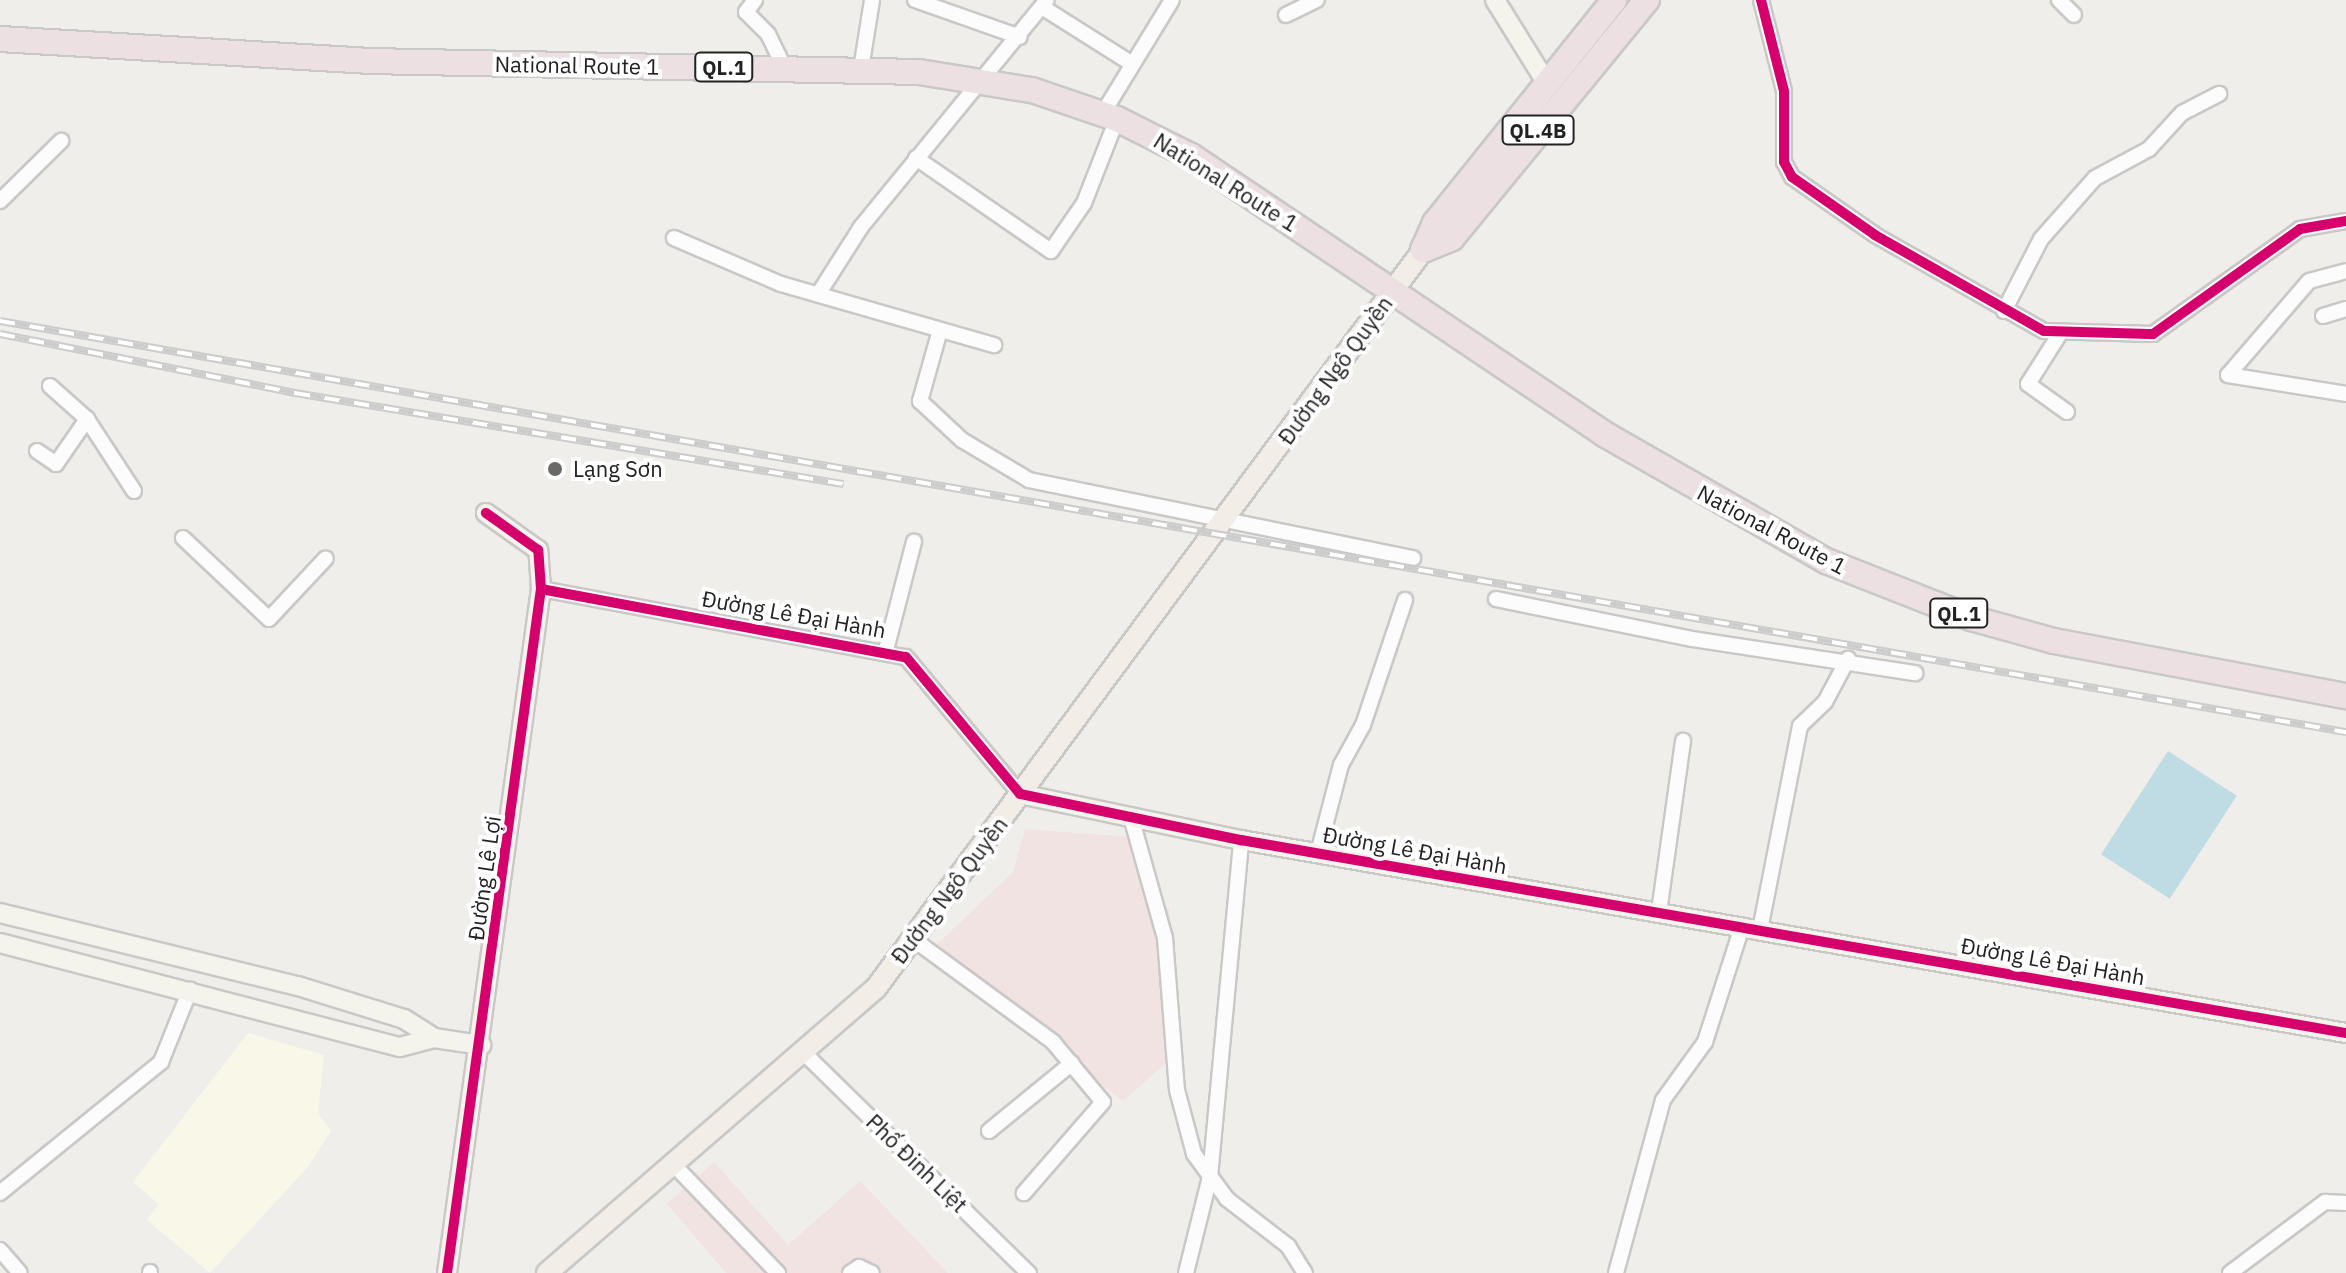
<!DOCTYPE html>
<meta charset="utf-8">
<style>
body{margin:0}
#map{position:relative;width:2346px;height:1273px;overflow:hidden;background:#f0eeeb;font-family:"IBM Plex Sans",sans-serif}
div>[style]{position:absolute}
.commercial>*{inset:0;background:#f1e3e1}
.education>*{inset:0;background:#f8f7e8}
.water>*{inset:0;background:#bfdbe3;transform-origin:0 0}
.roads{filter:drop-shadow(2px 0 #c9c8c7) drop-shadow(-2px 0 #c9c8c7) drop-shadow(0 2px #c9c8c7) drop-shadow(0 -2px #c9c8c7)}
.street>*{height:14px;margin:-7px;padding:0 7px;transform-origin:7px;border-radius:7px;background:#fdfcfc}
.secondary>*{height:18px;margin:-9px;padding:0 9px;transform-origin:9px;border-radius:9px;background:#f4f4ed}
.primary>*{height:20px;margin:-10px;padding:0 10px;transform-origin:10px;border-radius:10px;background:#f3ede7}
.highway>*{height:24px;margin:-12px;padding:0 12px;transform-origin:12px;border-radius:12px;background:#ece0e2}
.rail>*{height:8px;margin-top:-4px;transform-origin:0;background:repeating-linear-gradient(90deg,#fff 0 15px,#ccc 0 30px);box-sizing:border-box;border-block:2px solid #ccc}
.cycleway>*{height:10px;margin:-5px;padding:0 5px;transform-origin:5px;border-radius:5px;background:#d6006c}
.dots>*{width:22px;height:22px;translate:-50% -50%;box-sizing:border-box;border:4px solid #fff;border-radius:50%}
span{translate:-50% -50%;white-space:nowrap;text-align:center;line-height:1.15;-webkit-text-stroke:8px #fff;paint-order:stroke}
.shield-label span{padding:2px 6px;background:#fff;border:2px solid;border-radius:6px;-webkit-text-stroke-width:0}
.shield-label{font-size:20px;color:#222;font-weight:700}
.street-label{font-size:22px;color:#222}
.poi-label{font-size:22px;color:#222}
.left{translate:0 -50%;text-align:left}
</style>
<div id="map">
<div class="commercial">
<i style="clip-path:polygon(1025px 829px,1143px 838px,1159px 903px,1169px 908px,1177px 1053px,1123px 1101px,930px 951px,1013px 872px)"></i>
<i style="clip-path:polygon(714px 1162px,788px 1245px,860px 1181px,948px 1273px,726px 1273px,667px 1204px)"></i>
</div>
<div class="education">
<i style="clip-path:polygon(248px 1033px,324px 1055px,318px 1113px,331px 1131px,307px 1168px,210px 1273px,147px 1220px,159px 1204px,133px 1182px)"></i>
</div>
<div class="water">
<i style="left:2168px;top:751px;width:82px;height:123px;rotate:33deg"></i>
</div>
<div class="roads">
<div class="street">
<i style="left:755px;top:0;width:15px;rotate:127deg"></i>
<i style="left:746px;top:12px;width:31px;rotate:45deg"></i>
<i style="left:768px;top:34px;width:39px;rotate:64deg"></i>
<i style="left:915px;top:0;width:111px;rotate:19.4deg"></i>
<i style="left:1761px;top:0;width:94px;rotate:75.8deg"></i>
<i style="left:1784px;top:91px;width:71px;rotate:90deg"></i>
<i style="left:1784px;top:162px;width:17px;rotate:62deg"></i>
<i style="left:1792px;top:177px;width:101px;rotate:34.9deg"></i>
<i style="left:1875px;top:235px;width:194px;rotate:29.6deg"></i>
<i style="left:2044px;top:331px;width:109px;rotate:1.6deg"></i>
<i style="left:2153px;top:334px;width:181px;rotate:-35.5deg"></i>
<i style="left:2300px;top:229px;width:47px;rotate:-9.9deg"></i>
<i style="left:2059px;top:0;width:21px;rotate:45deg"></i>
<i style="left:1042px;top:7px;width:103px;rotate:32.3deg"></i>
<i style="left:1286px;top:15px;width:34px;rotate:-26deg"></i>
<i style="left:861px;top:69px;width:70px;rotate:-80.9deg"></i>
<i style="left:1103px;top:113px;width:132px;rotate:-58.6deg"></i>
<i style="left:916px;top:158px;width:164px;rotate:34.6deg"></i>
<i style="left:1051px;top:251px;width:58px;rotate:-55.5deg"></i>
<i style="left:1084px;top:203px;width:90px;rotate:-68.6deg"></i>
<i style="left:0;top:201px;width:86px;rotate:-44.5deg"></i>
<i style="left:674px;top:238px;width:116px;rotate:23.3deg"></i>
<i style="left:781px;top:284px;width:222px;rotate:16deg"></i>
<i style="left:819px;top:293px;width:78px;rotate:-57.5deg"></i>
<i style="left:861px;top:227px;width:293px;rotate:-50.7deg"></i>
<i style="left:2004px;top:311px;width:81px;rotate:-62.8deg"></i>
<i style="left:2041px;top:239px;width:81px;rotate:-48.5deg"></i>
<i style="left:2095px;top:178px;width:61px;rotate:-28.2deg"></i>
<i style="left:2149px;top:149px;width:49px;rotate:-47.5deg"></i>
<i style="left:2182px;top:113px;width:42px;rotate:-27.2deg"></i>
<i style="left:2323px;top:316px;width:24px;rotate:-17deg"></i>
<i style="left:940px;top:330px;width:74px;rotate:105.7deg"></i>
<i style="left:920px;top:401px;width:57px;rotate:42.9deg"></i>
<i style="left:962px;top:440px;width:78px;rotate:30.8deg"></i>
<i style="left:1029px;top:480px;width:392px;rotate:11.5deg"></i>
<i style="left:2059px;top:335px;width:58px;rotate:122.3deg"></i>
<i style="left:2028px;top:384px;width:48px;rotate:35.7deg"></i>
<i style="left:2228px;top:375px;width:124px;rotate:-49.2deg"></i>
<i style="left:2309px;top:281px;width:38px;rotate:-15deg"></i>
<i style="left:2228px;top:375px;width:120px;rotate:9.1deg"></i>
<i style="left:50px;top:386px;width:50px;rotate:41.7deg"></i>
<i style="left:87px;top:419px;width:86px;rotate:56.9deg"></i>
<i style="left:37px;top:451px;width:23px;rotate:34deg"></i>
<i style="left:56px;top:464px;width:55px;rotate:-55.4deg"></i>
<i style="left:183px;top:538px;width:118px;rotate:43.3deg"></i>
<i style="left:269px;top:619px;width:83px;rotate:-46.9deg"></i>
<i style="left:541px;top:589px;width:371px;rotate:10.6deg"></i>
<i style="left:906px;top:657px;width:178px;rotate:50.2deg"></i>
<i style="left:1496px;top:599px;width:200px;rotate:11.5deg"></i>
<i style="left:1692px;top:639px;width:226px;rotate:8.7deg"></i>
<i style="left:886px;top:650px;width:112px;rotate:-75.5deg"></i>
<i style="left:1131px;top:817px;width:126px;rotate:74.3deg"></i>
<i style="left:1165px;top:938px;width:152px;rotate:85.5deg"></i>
<i style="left:1177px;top:1090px;width:66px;rotate:75.1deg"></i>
<i style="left:1194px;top:1154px;width:56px;rotate:53.7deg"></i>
<i style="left:1227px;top:1199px;width:77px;rotate:37.6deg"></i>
<i style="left:1288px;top:1246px;width:32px;rotate:58deg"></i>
<i style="left:1318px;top:853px;width:91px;rotate:-75.4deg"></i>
<i style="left:1341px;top:765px;width:46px;rotate:-61.2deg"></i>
<i style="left:1363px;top:725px;width:132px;rotate:-71.4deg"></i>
<i style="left:1659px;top:912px;width:173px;rotate:-82deg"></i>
<i style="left:1760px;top:930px;width:208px;rotate:-78.9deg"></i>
<i style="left:1800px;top:726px;width:35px;rotate:-44deg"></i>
<i style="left:1825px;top:702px;width:49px;rotate:-61.9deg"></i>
<i style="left:913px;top:939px;width:174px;rotate:36.3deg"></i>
<i style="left:1053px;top:1042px;width:78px;rotate:50.2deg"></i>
<i style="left:1103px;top:1102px;width:121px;rotate:131deg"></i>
<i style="left:804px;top:1053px;width:315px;rotate:44.4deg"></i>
<i style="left:989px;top:1131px;width:107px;rotate:-39.3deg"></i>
<i style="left:674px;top:1165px;width:150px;rotate:46.1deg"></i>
<i style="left:0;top:1193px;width:208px;rotate:-39.1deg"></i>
<i style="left:161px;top:1062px;width:78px;rotate:-68.1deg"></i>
<i style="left:0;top:1250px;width:30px;rotate:49deg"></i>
<i style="left:150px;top:1273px;width:1px;rotate:-90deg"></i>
<i style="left:850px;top:1273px;width:11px;rotate:-34deg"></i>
<i style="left:859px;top:1267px;width:14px;rotate:25deg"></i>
<i style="left:1186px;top:1273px;width:99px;rotate:-76deg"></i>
<i style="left:1210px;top:1177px;width:338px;rotate:-84.7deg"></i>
<i style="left:1616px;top:1273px;width:179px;rotate:-74.8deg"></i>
<i style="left:1663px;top:1100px;width:72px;rotate:-54.1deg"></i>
<i style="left:1705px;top:1042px;width:121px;rotate:-72.2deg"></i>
<i style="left:2230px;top:1273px;width:119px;rotate:-36.8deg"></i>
<i style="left:2325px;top:1202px;width:21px;rotate:3deg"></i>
</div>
<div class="secondary">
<i style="left:1495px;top:0;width:97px;rotate:58.1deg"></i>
<i style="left:1020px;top:794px;width:226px;rotate:11.8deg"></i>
<i style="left:1241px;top:840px;width:1122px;rotate:9.91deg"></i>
<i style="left:0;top:913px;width:307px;rotate:13.8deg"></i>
<i style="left:298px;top:986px;width:111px;rotate:17.3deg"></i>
<i style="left:404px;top:1019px;width:36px;rotate:32deg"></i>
<i style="left:434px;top:1038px;width:48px;rotate:8.5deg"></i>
<i style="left:0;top:943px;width:413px;rotate:14.6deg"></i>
<i style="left:400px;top:1047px;width:35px;rotate:-15deg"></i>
<i style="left:447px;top:1273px;width:690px;rotate:-82.18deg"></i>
<i style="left:541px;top:589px;width:39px;rotate:-94deg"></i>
<i style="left:538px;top:550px;width:64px;rotate:-144.6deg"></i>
</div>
<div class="primary">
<i style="left:547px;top:1273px;width:435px;rotate:-40.9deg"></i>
<i style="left:876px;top:988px;width:919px;rotate:-53.45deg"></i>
</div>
<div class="highway">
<i style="left:0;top:39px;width:369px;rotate:3.4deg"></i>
<i style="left:368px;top:61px;width:551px;rotate:1.14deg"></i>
<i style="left:919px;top:72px;width:114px;rotate:9.1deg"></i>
<i style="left:1032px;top:90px;width:90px;rotate:18.8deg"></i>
<i style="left:1117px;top:119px;width:83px;rotate:26.6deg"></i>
<i style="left:1191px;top:156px;width:500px;rotate:33.91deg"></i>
<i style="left:1606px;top:435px;width:254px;rotate:29.8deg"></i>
<i style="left:1826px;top:561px;width:156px;rotate:21.5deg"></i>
<i style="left:1971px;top:618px;width:86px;rotate:15.5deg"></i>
<i style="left:2054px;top:641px;width:297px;rotate:10.7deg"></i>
<i style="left:1423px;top:250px;width:31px;rotate:-22deg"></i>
<i style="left:1452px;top:238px;width:308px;rotate:-50.7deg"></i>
<i style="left:1423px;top:250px;width:30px;rotate:-66deg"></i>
<i style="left:1435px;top:223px;width:286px;rotate:-51.2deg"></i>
</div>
</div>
<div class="rail">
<i style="left:0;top:321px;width:2382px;rotate:9.94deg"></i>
<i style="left:0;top:334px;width:301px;rotate:11.3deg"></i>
<i style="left:295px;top:393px;width:556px;rotate:9.43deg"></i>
</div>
<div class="cycleway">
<i style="left:1761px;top:0;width:94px;rotate:75.8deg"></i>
<i style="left:1784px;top:91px;width:71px;rotate:90deg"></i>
<i style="left:1784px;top:162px;width:17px;rotate:62deg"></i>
<i style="left:1792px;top:177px;width:101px;rotate:34.9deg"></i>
<i style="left:1875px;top:235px;width:194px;rotate:29.6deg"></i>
<i style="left:2044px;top:331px;width:109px;rotate:1.6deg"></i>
<i style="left:2153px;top:334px;width:181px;rotate:-35.5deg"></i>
<i style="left:2300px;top:229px;width:47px;rotate:-9.9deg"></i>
<i style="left:541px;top:589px;width:371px;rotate:10.6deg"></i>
<i style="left:906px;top:657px;width:178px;rotate:50.2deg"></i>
<i style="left:1020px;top:794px;width:226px;rotate:11.8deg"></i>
<i style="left:1241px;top:840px;width:1122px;rotate:9.91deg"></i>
<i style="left:447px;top:1273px;width:690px;rotate:-82.18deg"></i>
<i style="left:541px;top:589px;width:39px;rotate:-94deg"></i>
<i style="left:538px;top:550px;width:64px;rotate:-144.6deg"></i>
</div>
<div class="dots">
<i style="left:555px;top:469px;background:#6a6968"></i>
</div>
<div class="shield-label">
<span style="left:724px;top:67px">QL.1</span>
<span style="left:1538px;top:130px">QL.4B</span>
<span style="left:1959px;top:613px">QL.1</span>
</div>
<div class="street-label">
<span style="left:577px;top:65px;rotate:1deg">National Route 1</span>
<span style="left:1226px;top:182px;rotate:32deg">National Route 1</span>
<span style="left:1335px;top:370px;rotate:-54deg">Đường Ngô Quyền</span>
<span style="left:1772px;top:529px;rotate:28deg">National Route 1</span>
<span style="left:794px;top:614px;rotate:10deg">Đường Lê Đại Hành</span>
<span style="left:1415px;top:850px;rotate:10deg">Đường Lê Đại Hành</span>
<span style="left:484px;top:878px;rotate:-82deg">Đường Lê Lợi</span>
<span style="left:949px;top:890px;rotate:-53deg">Đường Ngô Quyền</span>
<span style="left:2053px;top:961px;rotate:10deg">Đường Lê Đại Hành</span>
<span style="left:917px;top:1163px;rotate:44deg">Phố Đinh Liệt</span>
</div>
<div class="poi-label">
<span class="left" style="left:573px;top:469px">Lạng Sơn</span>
</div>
</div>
